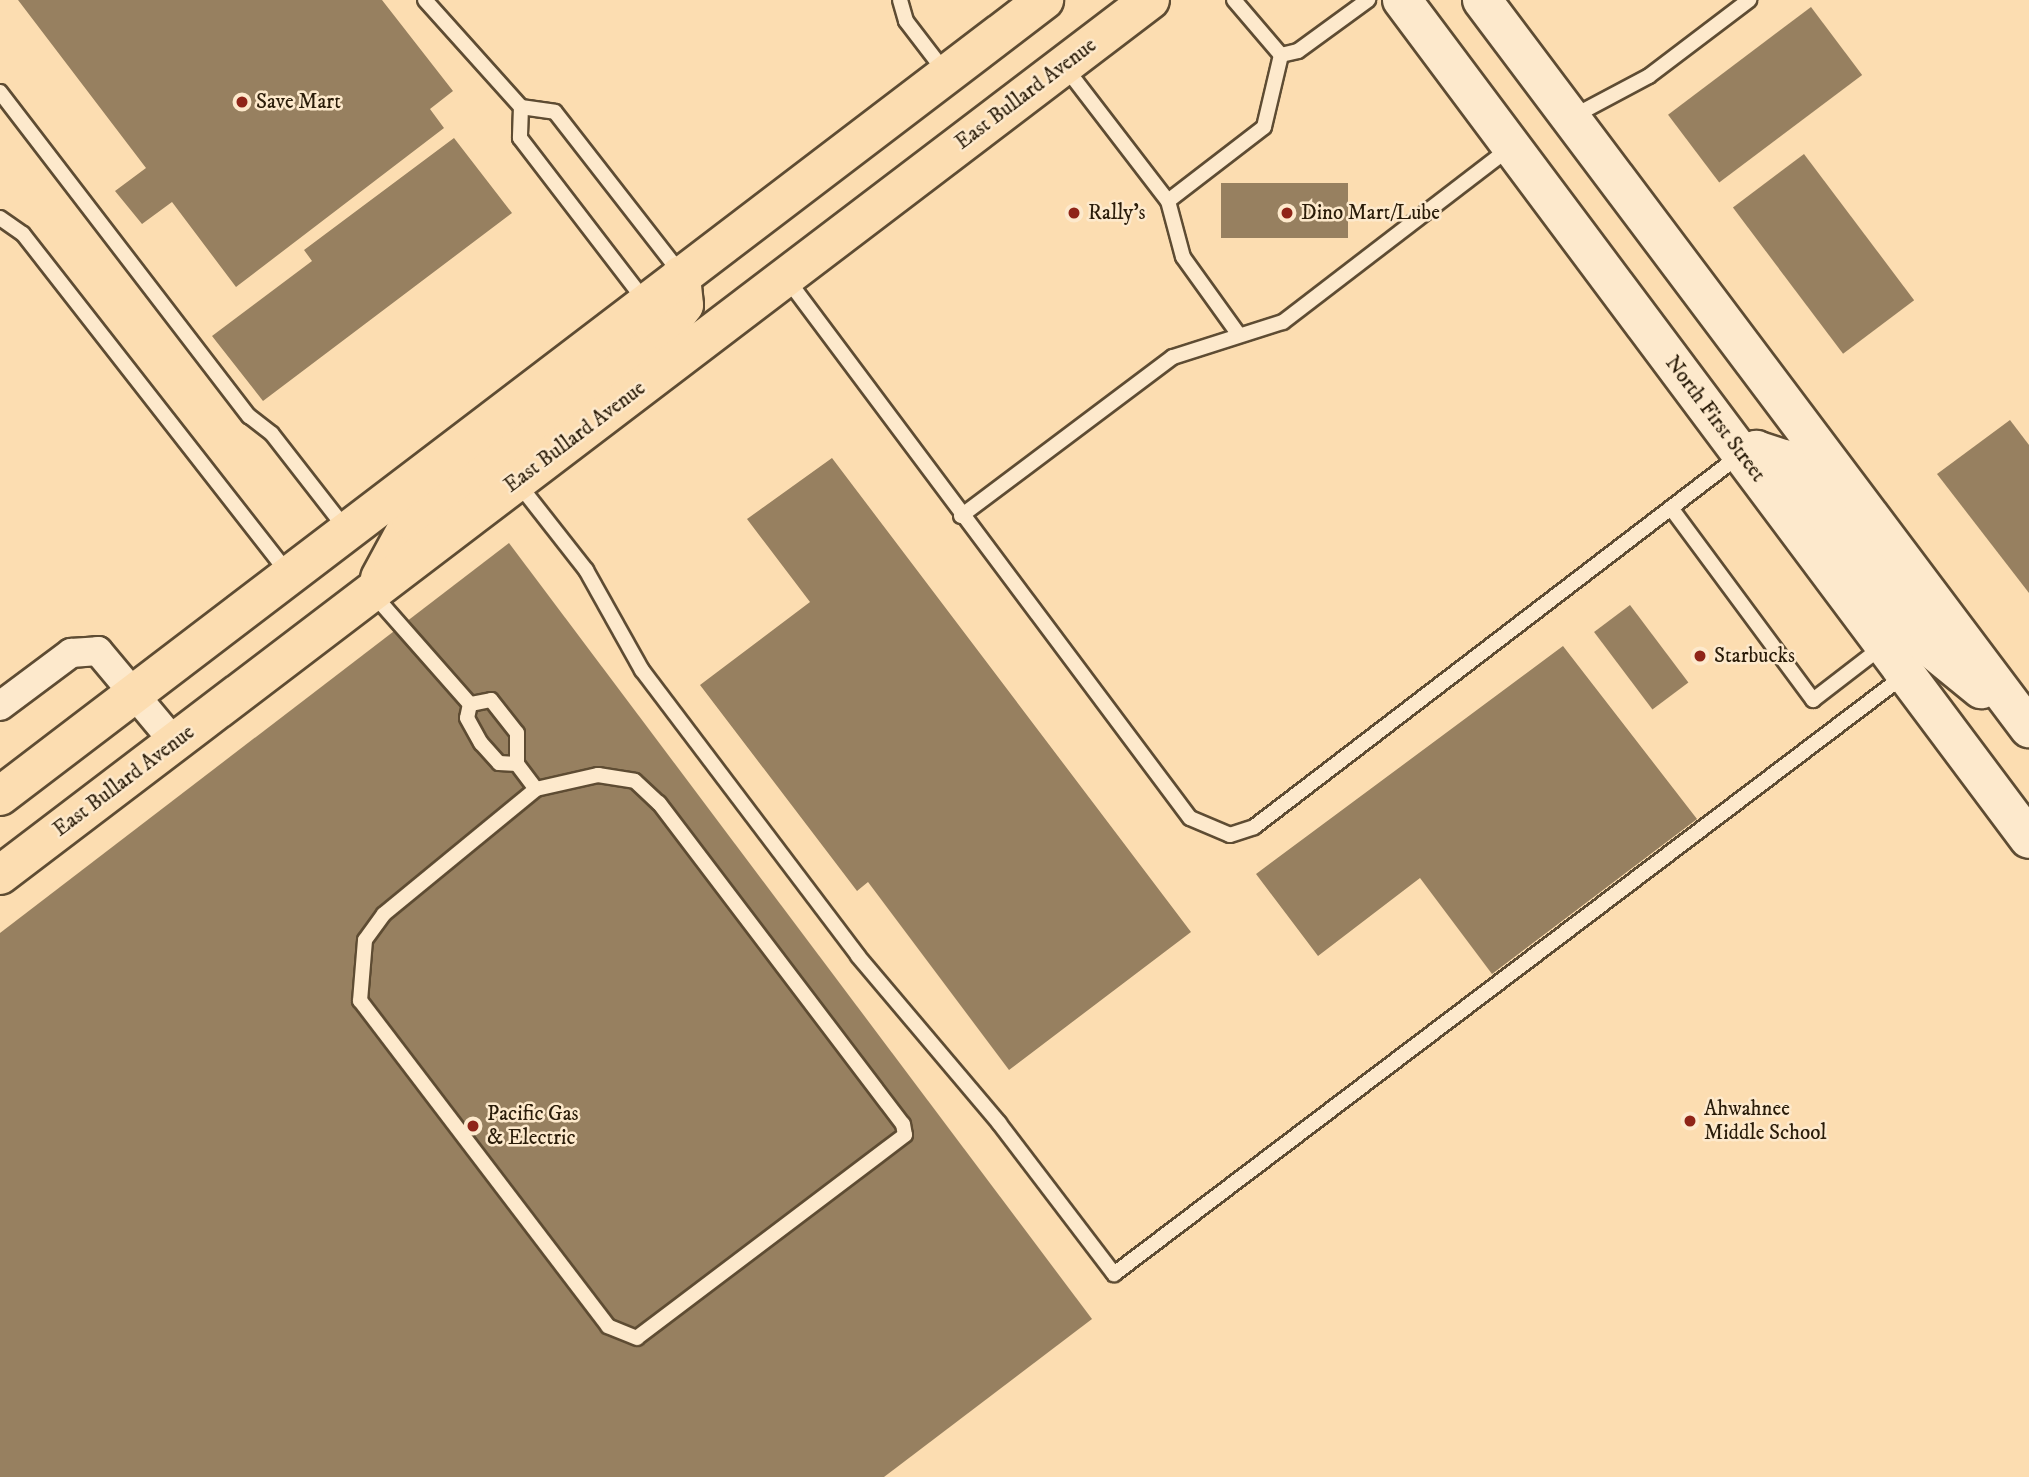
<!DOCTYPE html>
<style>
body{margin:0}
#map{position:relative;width:2029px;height:1477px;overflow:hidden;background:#fcddb1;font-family:"IM FELL DW Pica",serif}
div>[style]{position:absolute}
.building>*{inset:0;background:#978060;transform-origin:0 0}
.roads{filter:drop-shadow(2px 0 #5e4c33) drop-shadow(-2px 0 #5e4c33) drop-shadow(0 2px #5e4c33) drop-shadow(0 -2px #5e4c33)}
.service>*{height:14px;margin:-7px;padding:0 7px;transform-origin:7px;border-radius:7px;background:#fde9cc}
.minor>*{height:28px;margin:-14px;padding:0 14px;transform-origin:14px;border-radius:14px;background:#fde9cc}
.secondary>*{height:38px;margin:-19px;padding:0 19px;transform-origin:19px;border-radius:19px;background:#fde9cc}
.primary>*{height:38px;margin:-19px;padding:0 19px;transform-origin:19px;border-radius:19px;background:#fcddb1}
.dots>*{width:19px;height:19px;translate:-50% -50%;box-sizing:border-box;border:4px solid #fde9cc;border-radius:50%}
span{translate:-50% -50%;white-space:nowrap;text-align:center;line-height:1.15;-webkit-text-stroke:5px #fde9cc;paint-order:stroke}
.street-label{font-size:21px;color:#2a1c09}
.poi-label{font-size:21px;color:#2a1c09}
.left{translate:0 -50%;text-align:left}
</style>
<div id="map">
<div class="building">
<i style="clip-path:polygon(18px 0,382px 0,453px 91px,430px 109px,444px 128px,236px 287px,172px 202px,142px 224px,115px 191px,146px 168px)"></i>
<i style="left:1811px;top:7px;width:85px;height:179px;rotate:53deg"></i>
<i style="clip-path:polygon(454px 138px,512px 213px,263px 401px,212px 336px,312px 261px,304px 250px)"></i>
<i style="left:1804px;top:154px;width:183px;height:89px;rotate:53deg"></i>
<i style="left:1221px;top:183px;width:127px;height:55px"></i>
<i style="clip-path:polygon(2010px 420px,2029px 445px,2029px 593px,1937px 474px)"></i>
<i style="clip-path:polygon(832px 458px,1191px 932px,1009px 1070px,868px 882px,857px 891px,700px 685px,810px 602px,747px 519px)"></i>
<i style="clip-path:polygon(509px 543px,1092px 1319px,884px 1477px,0 1477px,0 933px)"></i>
<i style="left:1630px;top:605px;width:97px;height:45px;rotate:53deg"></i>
<i style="clip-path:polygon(1563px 646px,1697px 819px,1492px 974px,1420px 878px,1318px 956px,1256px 874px)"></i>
</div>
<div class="roads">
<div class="service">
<i style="left:425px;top:0;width:144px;rotate:48.1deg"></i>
<i style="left:521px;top:107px;width:34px;rotate:8deg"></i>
<i style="left:555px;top:112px;width:205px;rotate:52.1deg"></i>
<i style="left:900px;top:0;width:22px;rotate:74deg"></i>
<i style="left:906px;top:21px;width:64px;rotate:52.6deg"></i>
<i style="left:1234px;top:0;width:72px;rotate:49.5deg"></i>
<i style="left:1281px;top:55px;width:17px;rotate:-13deg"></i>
<i style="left:1298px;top:51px;width:87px;rotate:-36.1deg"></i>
<i style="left:1065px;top:67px;width:169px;rotate:52.5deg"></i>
<i style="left:1168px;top:201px;width:58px;rotate:75deg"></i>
<i style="left:1183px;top:257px;width:96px;rotate:54.3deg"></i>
<i style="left:0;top:92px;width:409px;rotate:52.5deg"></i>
<i style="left:249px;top:416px;width:29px;rotate:38deg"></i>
<i style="left:272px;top:434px;width:120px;rotate:52.1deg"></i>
<i style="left:521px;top:107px;width:31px;rotate:92deg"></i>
<i style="left:520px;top:138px;width:205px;rotate:52.5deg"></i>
<i style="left:1572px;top:117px;width:87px;rotate:-28deg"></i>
<i style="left:1649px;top:76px;width:126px;rotate:-37.2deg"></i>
<i style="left:1168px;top:201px;width:121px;rotate:-37.6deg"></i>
<i style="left:1264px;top:127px;width:74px;rotate:-76.7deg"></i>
<i style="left:0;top:218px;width:28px;rotate:35deg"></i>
<i style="left:23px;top:234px;width:432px;rotate:52deg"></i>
<i style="left:787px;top:279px;width:673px;rotate:53.22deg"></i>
<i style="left:1190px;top:818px;width:43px;rotate:23deg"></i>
<i style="left:1230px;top:835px;width:25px;rotate:-18deg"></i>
<i style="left:1254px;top:827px;width:612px;rotate:-37.43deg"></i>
<i style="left:517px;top:482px;width:112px;rotate:51.9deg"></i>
<i style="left:586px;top:570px;width:115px;rotate:60.8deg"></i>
<i style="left:642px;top:670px;width:358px;rotate:52.9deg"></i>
<i style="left:858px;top:956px;width:219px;rotate:49.8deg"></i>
<i style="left:999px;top:1123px;width:190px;rotate:52.7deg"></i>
<i style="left:1114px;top:1274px;width:992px;rotate:-37.14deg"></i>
<i style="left:1671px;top:508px;width:239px;rotate:53.5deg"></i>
<i style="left:1813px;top:700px;width:88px;rotate:-37.6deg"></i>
<i style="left:961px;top:516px;width:265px;rotate:-36.9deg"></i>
<i style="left:1173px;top:357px;width:115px;rotate:-17.7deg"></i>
<i style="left:1283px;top:322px;width:286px;rotate:-37.5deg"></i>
<i style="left:373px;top:594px;width:147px;rotate:48.6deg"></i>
<i style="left:470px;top:704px;width:14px;rotate:102deg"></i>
<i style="left:467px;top:718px;width:29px;rotate:61deg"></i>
<i style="left:481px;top:743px;width:27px;rotate:48deg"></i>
<i style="left:499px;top:763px;width:18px;rotate:3deg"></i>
<i style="left:517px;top:764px;width:31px;rotate:-90deg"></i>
<i style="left:517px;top:733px;width:42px;rotate:-128.2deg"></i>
<i style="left:491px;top:700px;width:21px;rotate:169deg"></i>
<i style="left:517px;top:764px;width:31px;rotate:53deg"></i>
<i style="left:536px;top:789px;width:64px;rotate:-12.7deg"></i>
<i style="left:598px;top:775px;width:37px;rotate:9deg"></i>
<i style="left:635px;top:781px;width:33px;rotate:43deg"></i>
<i style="left:659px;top:803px;width:403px;rotate:52.8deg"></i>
<i style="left:903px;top:1124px;width:11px;rotate:80deg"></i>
<i style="left:905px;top:1135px;width:336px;rotate:142.9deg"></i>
<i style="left:637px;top:1338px;width:31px;rotate:-158deg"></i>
<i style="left:608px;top:1326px;width:409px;rotate:-127.3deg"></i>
<i style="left:360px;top:1001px;width:61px;rotate:-85.3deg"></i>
<i style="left:365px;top:940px;width:32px;rotate:-54deg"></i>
<i style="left:384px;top:914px;width:197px;rotate:-39.4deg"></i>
</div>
<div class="minor">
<i style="left:0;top:706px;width:89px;rotate:-36.7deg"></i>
<i style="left:71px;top:653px;width:27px;rotate:-4deg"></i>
<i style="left:98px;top:651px;width:119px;rotate:50.1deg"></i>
</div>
<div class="secondary">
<i style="left:1402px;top:0;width:1047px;rotate:53.23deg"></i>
<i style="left:1482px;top:0;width:911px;rotate:53.08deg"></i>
<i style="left:1741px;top:454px;width:16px;rotate:-15deg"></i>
<i style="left:1756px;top:450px;width:29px;rotate:18deg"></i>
<i style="left:1784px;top:459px;width:235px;rotate:52.4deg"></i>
<i style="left:1927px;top:645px;width:70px;rotate:39.2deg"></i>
</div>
<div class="primary">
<i style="left:380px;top:578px;width:65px;rotate:-61.5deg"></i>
<i style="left:411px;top:521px;width:317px;rotate:-36.8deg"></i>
<i style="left:665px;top:331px;width:32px;rotate:-54deg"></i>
<i style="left:684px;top:305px;width:30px;rotate:-96deg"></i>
<i style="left:0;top:796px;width:1313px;rotate:-37.32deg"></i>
<i style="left:0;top:875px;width:1445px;rotate:-37.27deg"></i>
</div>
</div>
<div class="dots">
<i style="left:242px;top:102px;background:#8f2418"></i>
<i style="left:1074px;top:213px;background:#8f2418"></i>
<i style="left:1287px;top:213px;background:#8f2418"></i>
<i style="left:1700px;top:656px;background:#8f2418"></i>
<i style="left:1690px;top:1121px;background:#8f2418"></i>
<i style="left:473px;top:1126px;background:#8f2418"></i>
</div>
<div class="street-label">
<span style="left:1026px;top:94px;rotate:-37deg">East Bullard Avenue</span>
<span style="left:1715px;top:419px;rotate:53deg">North First Street</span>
<span style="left:575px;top:437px;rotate:-37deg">East Bullard Avenue</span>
<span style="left:124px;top:781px;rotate:-37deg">East Bullard Avenue</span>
</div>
<div class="poi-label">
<span class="left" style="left:256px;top:102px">Save Mart</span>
<span class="left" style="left:1088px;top:213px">Rally's</span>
<span class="left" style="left:1301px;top:213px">Dino Mart/Lube</span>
<span class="left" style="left:1714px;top:656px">Starbucks</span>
<span class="left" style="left:1704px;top:1121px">Ahwahnee<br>Middle School</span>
<span class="left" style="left:487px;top:1126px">Pacific Gas<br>&amp; Electric</span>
</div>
</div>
